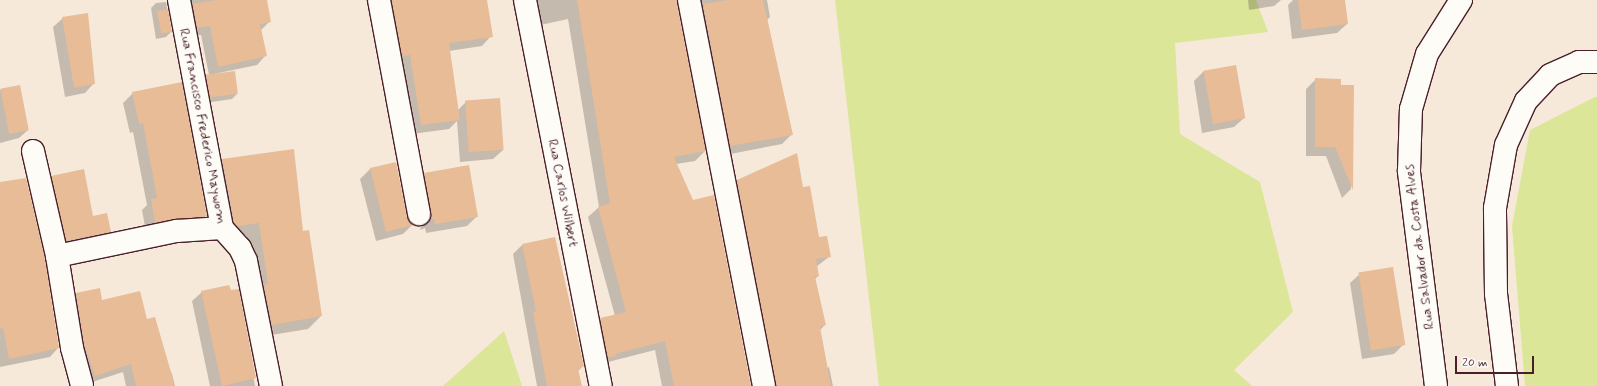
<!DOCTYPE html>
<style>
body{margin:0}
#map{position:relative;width:1597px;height:386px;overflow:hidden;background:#f6e9da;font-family:Mynerve,sans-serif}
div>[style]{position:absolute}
.green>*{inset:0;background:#dbe699}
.shadow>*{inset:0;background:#0003}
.building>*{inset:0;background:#e7bc97;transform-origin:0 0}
.roads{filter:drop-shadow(1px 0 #4a1f2b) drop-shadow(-1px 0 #4a1f2b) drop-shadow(0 1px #4a1f2b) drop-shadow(0 -1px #4a1f2b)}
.street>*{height:22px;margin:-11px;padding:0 11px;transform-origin:11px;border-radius:11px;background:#fdfcf7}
.secondary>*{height:22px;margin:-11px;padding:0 11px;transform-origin:11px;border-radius:11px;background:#fdfcf7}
span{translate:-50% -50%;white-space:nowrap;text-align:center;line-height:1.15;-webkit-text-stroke:3px #fdfcf7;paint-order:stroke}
.street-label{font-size:14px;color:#4a1f2b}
.scale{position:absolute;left:1455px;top:356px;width:79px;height:18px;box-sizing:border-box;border:2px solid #4a1f2b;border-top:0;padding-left:5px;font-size:12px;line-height:14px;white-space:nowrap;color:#4a1f2b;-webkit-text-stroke:3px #fdfcf7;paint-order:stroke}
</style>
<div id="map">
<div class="green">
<i style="clip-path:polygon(835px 0,1256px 0,1268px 32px,1175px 43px,1180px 134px,1260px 182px,1293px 312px,1234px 370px,1252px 386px,879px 386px)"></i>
<i style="clip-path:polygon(1595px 97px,1597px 97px,1597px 386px,1525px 386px,1512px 226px,1530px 130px)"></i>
<i style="clip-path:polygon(504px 331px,522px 386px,443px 386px)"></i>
</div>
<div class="shadow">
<i style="clip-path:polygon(184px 0,265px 0,270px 21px,261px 30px,266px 55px,257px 65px,209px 75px,201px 35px,188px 37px)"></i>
<i style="clip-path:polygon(382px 0,486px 0,491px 36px,482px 46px,449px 51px,457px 111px,466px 102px,503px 150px,493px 159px,460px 162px,457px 121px,449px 129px,412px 134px)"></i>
<i style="clip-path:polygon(524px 0,676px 0,705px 151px,695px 161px,676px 164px,750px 386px,662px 386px,655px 350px,608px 362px,605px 366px,591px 329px,601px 319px,615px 316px,588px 217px,599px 207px,568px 19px,531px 27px)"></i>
<i style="clip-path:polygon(685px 0,767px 0,770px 17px,767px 20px,792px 134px,782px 144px,720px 156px)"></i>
<i style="clip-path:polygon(1248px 0,1281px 0,1274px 6px,1249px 10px)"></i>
<i style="clip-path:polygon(1293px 0,1344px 0,1347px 24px,1337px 33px,1292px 39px,1288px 5px)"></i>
<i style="clip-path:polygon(166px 2px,171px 32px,166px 37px,156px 39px,151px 8px,156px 3px)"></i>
<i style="clip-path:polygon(63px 18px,94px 83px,85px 93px,65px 97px,53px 27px)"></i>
<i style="clip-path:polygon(1204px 71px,1244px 118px,1234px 127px,1202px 133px,1194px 81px)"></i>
<i style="clip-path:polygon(207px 78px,237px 94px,232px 99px,205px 103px,202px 83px)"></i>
<i style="clip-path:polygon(1316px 79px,1340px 86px,1353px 86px,1351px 189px,1342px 198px,1326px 156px,1306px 156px,1306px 89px)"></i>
<i style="clip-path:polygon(181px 83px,206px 216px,196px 226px,146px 232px,142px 210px,147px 205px,133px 132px,130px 133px,123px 103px,133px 93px)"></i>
<i style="clip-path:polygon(19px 86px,28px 130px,19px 138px,0 143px,0 90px)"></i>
<i style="clip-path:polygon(293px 151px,302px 232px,321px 316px,308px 329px,259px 337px,246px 235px,224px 238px,209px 173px,222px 160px)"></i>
<i style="clip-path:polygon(395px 163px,406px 217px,412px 225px,403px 234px,376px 241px,360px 179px,370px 169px)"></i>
<i style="clip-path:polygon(425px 174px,477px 216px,467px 226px,426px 233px,425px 228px,420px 230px,422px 222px,415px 184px)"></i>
<i style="clip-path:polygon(52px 177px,92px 217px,110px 232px,100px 241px,57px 250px,42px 186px)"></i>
<i style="clip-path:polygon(737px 181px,803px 188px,818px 238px,830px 256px,816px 267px,818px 276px,815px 279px,825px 325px,820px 330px,827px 368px,829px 367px,833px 386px,765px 386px,727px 191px)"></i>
<i style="clip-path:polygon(0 183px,58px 348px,50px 357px,0 367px)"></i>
<i style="clip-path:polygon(522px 245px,583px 366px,577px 372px,581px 386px,537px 386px,513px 254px)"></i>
<i style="clip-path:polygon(1360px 274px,1404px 344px,1394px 354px,1362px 359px,1350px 283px)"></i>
<i style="clip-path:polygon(238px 290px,255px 386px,210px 386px,192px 301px,202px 292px)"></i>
<i style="clip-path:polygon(76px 294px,146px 320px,172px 374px,175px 386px,126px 386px,123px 372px,86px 384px,67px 302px)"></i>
</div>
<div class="building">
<i style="clip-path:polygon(216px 0,267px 0,271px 22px,260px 24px,267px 56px,218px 67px,210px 26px,197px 28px,193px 4px)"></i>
<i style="clip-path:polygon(392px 0,487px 0,493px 37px,449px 43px,460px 120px,421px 125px,410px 55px,402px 56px)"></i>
<i style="clip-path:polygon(577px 0,676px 0,706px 151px,674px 157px,693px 200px,714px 195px,751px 386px,674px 386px,665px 341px,615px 354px,616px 356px,608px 358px,600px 318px,626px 312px,598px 207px,610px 203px)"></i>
<i style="clip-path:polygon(727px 0,763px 0,793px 135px,730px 146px,703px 4px)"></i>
<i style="clip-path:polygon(1298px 0,1345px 0,1348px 24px,1302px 30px)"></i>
<i style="left:168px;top:9px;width:23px;height:11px;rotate:80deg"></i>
<i style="clip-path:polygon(88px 13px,95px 84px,74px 88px,62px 17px)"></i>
<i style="left:1236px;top:65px;width:54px;height:33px;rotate:80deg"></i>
<i style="left:235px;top:71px;width:23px;height:30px;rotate:83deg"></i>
<i style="clip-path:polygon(1315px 78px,1341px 79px,1341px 85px,1354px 85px,1353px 190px,1335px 147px,1315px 147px)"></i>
<i style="clip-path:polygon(182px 82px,207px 216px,155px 223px,151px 199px,157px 198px,143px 123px,139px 124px,132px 92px)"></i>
<i style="left:20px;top:85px;width:46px;height:20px;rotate:79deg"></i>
<i style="left:500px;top:98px;width:52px;height:35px;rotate:86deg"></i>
<i style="clip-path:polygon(294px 149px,303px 231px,309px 230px,322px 316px,272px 325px,264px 285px,268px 284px,259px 223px,237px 226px,234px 222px,222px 159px)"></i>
<i style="clip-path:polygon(797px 153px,803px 187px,810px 186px,819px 237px,827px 236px,831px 257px,816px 259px,819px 276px,815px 277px,826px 325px,820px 327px,831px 386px,776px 386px,737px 180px)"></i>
<i style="clip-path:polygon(396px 162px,407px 216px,413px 225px,386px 232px,370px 168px)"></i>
<i style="clip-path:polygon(469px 165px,478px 217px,435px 224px,434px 219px,429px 221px,431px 212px,424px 173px)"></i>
<i style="clip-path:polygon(84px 169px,93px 216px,107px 213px,111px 232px,66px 241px,51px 176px)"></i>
<i style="clip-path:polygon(26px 178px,45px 258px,59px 348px,9px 359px,3px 328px,0 329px,0 182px)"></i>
<i style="clip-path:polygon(555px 237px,584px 366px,578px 369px,582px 386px,547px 386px,533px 312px,536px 311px,522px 244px)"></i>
<i style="left:1393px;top:267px;width:79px;height:35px;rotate:81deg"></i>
<i style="clip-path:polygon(229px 285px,231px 290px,239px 289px,256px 378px,222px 386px,201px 291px)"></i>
<i style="clip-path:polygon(100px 288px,102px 300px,140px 291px,147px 319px,155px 317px,175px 386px,136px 386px,131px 364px,95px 376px,84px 344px,76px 293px)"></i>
</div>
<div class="roads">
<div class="street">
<i style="left:179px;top:0;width:232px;rotate:79.3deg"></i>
<i style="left:222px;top:228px;width:27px;rotate:48deg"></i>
<i style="left:240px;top:248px;width:14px;rotate:65deg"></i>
<i style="left:246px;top:261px;width:127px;rotate:78.7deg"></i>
<i style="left:379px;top:0;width:218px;rotate:79.4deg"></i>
<i style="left:525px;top:0;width:393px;rotate:78.9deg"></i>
<i style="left:689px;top:0;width:393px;rotate:79deg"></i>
<i style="left:33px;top:151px;width:108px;rotate:77.1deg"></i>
<i style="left:57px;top:256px;width:93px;rotate:80.7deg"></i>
<i style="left:72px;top:348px;width:39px;rotate:75deg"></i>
<i style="left:57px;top:256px;width:123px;rotate:-11.8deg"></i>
<i style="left:177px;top:231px;width:45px;rotate:-3.8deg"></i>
</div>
<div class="secondary">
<i style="left:1436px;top:386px;width:217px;rotate:-97.2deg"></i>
<i style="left:1409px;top:171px;width:62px;rotate:-88.2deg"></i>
<i style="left:1411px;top:109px;width:57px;rotate:-73.8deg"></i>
<i style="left:1427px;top:54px;width:64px;rotate:-57.8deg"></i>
<i style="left:1507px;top:386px;width:93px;rotate:-96.8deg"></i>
<i style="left:1496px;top:294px;width:86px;rotate:-90.7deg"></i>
<i style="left:1495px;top:208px;width:64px;rotate:-80.1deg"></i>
<i style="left:1506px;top:145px;width:48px;rotate:-65.6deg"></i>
<i style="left:1526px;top:101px;width:35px;rotate:-47deg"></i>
<i style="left:1550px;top:75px;width:32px;rotate:-24deg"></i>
<i style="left:1579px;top:62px;width:18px"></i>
</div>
</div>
<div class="street-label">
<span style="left:203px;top:126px;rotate:79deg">Rua Francisco Frederico Maywom</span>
<span style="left:563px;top:193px;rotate:79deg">Rua Carlos Wilbert</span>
<span style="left:1419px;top:247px;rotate:-97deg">Rua Salvador da Costa Alves</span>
</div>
<div class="scale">20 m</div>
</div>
